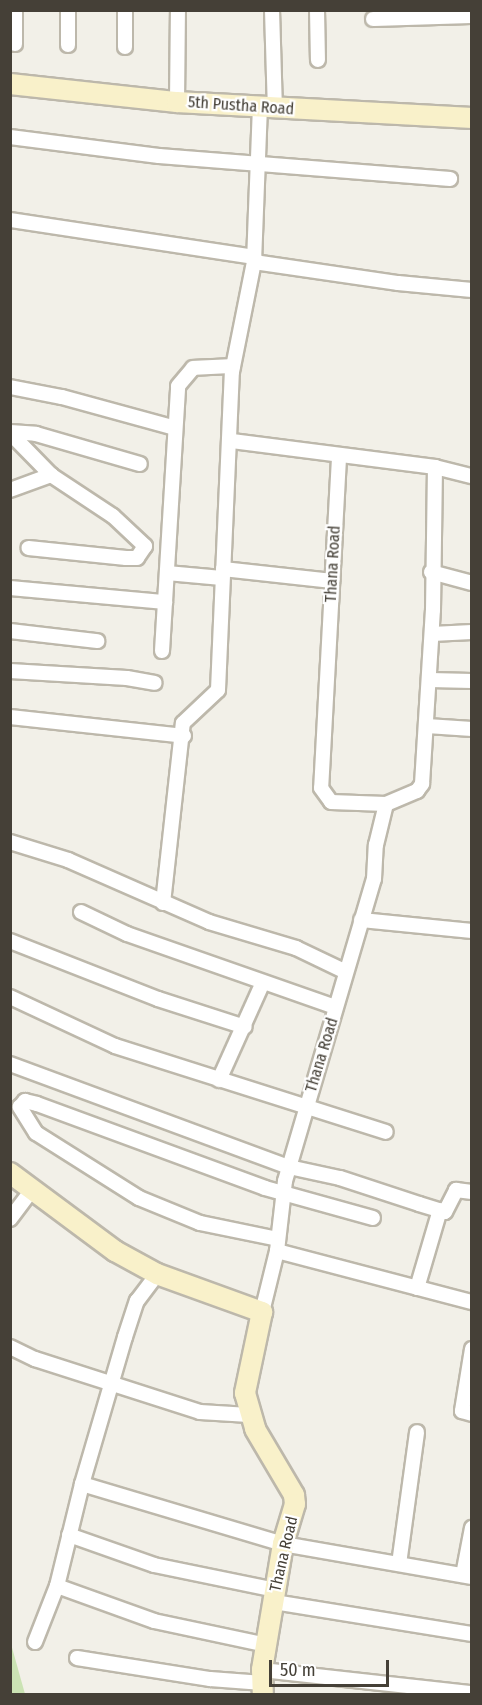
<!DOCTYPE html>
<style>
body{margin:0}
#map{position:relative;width:482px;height:1705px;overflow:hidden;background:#f2f0e8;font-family:"Fira Sans Condensed",sans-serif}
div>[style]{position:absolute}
.green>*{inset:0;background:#cbe3b4}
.roads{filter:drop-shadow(2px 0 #bdb8ab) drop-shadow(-2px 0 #bdb8ab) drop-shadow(0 2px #bdb8ab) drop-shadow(0 -2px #bdb8ab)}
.street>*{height:14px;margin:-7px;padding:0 7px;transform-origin:7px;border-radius:7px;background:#fff}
.secondary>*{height:20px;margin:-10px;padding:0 10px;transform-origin:10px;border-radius:10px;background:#f9f1ca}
span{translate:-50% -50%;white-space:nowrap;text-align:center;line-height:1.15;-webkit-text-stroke:4.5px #fff;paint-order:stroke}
.street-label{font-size:16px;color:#454037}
.frame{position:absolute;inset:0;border:12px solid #454037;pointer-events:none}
.scale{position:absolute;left:269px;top:1660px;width:120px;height:27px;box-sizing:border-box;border:3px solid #454037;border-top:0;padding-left:8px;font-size:18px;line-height:21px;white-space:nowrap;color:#454037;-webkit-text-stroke:4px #fff;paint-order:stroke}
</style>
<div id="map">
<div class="green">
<i style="clip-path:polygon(10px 1644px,11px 1644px,25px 1694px,11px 1694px)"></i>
</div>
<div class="roads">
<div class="street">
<i style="left:272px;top:10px;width:99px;rotate:88.3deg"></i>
<i style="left:317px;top:10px;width:50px;rotate:88.9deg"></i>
<i style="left:373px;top:19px;width:99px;rotate:-1.7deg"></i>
<i style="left:15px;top:44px;width:34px;rotate:-90deg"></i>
<i style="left:68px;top:45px;width:35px;rotate:-90deg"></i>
<i style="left:125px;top:47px;width:37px;rotate:-90deg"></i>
<i style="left:177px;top:102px;width:92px;rotate:-89.4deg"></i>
<i style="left:10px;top:137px;width:150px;rotate:7.3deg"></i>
<i style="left:159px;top:156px;width:292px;rotate:4.5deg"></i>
<i style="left:10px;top:220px;width:247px;rotate:8.6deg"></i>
<i style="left:254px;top:262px;width:146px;rotate:8.3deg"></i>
<i style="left:398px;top:283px;width:74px;rotate:5.4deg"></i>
<i style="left:10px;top:387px;width:53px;rotate:10.9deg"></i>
<i style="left:62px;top:397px;width:117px;rotate:15.3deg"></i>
<i style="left:10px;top:432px;width:26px;rotate:4deg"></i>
<i style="left:36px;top:434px;width:108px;rotate:16.1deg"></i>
<i style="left:10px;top:433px;width:59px;rotate:45.7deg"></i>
<i style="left:51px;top:475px;width:74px;rotate:33.5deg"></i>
<i style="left:113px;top:516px;width:44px;rotate:43.2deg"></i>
<i style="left:145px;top:546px;width:14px;rotate:124deg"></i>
<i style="left:137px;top:558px;width:11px;rotate:180deg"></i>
<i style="left:126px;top:558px;width:98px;rotate:-174.1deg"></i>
<i style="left:232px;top:441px;width:205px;rotate:7.3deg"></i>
<i style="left:435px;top:467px;width:38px;rotate:14deg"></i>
<i style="left:339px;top:458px;width:330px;rotate:93.1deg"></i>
<i style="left:321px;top:788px;width:17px;rotate:54deg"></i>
<i style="left:331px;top:802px;width:55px;rotate:2.1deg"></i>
<i style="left:10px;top:490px;width:44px;rotate:-20.1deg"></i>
<i style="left:223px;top:569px;width:110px;rotate:6.3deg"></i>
<i style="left:431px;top:572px;width:42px;rotate:15deg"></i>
<i style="left:167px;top:573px;width:55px;rotate:5.2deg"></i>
<i style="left:10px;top:588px;width:156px;rotate:5.2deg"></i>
<i style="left:10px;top:631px;width:88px;rotate:6.6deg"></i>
<i style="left:432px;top:634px;width:40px;rotate:-2.9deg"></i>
<i style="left:162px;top:651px;width:265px;rotate:-86.5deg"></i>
<i style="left:178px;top:386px;width:23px;rotate:-50deg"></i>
<i style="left:193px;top:368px;width:40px;rotate:-2.9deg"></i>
<i style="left:10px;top:671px;width:117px;rotate:3.4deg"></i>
<i style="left:127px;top:678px;width:28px;rotate:10deg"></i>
<i style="left:430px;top:680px;width:42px;rotate:1.4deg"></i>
<i style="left:10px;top:717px;width:175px;rotate:6.2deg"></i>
<i style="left:427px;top:726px;width:45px;rotate:3.8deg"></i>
<i style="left:386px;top:804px;width:34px;rotate:-23deg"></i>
<i style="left:417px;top:791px;width:9px;rotate:-54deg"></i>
<i style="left:422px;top:784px;width:174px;rotate:-86.4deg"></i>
<i style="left:433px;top:610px;width:143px;rotate:-89.2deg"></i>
<i style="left:10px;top:842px;width:61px;rotate:17.2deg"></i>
<i style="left:68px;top:860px;width:154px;rotate:23.7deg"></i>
<i style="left:209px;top:922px;width:91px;rotate:16.6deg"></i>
<i style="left:296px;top:948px;width:53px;rotate:25.6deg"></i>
<i style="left:163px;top:903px;width:181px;rotate:-83.7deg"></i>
<i style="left:183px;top:723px;width:48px;rotate:-43.3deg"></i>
<i style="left:218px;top:690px;width:318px;rotate:-87.5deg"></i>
<i style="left:232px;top:372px;width:112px;rotate:-78.7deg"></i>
<i style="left:254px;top:262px;width:155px;rotate:-87.8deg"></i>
<i style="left:81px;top:912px;width:51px;rotate:25.6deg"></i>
<i style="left:127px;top:934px;width:221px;rotate:19.3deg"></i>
<i style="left:361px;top:920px;width:112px;rotate:5.7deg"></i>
<i style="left:10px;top:941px;width:159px;rotate:21.4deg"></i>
<i style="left:158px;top:999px;width:91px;rotate:17.8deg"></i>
<i style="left:10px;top:997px;width:116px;rotate:25deg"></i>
<i style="left:115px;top:1046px;width:284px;rotate:17.6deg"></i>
<i style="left:10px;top:1064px;width:297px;rotate:20.3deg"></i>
<i style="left:289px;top:1167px;width:52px;rotate:12.2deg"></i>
<i style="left:340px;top:1178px;width:83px;rotate:18.2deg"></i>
<i style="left:419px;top:1204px;width:27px;rotate:17deg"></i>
<i style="left:445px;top:1212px;width:25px;rotate:-63deg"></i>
<i style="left:456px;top:1190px;width:16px;rotate:7deg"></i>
<i style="left:219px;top:1080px;width:107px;rotate:-65.8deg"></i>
<i style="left:10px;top:1219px;width:39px;rotate:-53deg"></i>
<i style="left:278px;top:1239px;width:80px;rotate:-168.4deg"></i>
<i style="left:200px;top:1223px;width:66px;rotate:-157.7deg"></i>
<i style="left:139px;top:1198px;width:122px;rotate:-147.7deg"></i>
<i style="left:36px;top:1133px;width:31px;rotate:-122deg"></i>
<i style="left:20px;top:1107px;width:8px;rotate:-50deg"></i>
<i style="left:25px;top:1101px;width:12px;rotate:14deg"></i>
<i style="left:37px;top:1104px;width:243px;rotate:20.2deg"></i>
<i style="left:265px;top:1188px;width:112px;rotate:15.5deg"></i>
<i style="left:277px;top:1251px;width:202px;rotate:14.7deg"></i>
<i style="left:417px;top:1288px;width:81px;rotate:-73.6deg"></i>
<i style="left:262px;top:1312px;width:63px;rotate:-76.2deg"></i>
<i style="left:277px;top:1251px;width:70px;rotate:-83.5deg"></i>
<i style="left:285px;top:1181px;width:315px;rotate:-73.6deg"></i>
<i style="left:374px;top:879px;width:34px;rotate:-87deg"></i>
<i style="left:376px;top:845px;width:42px;rotate:-76.3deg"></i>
<i style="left:10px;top:1347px;width:28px;rotate:26deg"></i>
<i style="left:35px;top:1359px;width:173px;rotate:17.8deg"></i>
<i style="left:200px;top:1412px;width:49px;rotate:3.5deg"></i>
<i style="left:472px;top:1349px;width:63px;rotate:99.2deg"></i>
<i style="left:462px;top:1411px;width:10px;rotate:17deg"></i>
<i style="left:82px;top:1484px;width:210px;rotate:16.6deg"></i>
<i style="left:283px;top:1544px;width:192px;rotate:9.9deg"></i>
<i style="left:69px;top:1535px;width:90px;rotate:19.4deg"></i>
<i style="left:154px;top:1565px;width:125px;rotate:11.6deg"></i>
<i style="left:399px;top:1564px;width:133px;rotate:-82.2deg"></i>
<i style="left:463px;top:1575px;width:48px;rotate:-79.2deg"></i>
<i style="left:57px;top:1586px;width:103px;rotate:19.8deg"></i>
<i style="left:154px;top:1621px;width:116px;rotate:12deg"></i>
<i style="left:274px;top:1602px;width:201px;rotate:9.2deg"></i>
<i style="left:35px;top:1642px;width:60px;rotate:-68.6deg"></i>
<i style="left:57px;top:1586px;width:105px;rotate:-76.2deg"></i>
<i style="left:82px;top:1484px;width:153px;rotate:-73.7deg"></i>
<i style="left:125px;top:1337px;width:38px;rotate:-72deg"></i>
<i style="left:137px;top:1301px;width:34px;rotate:-53deg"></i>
<i style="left:77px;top:1658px;width:135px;rotate:9deg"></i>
<i style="left:210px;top:1679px;width:53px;rotate:4.3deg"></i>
<i style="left:262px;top:1670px;width:211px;rotate:6.3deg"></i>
</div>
<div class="secondary">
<i style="left:10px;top:84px;width:168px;rotate:6.2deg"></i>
<i style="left:177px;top:102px;width:295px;rotate:3.1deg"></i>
<i style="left:10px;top:1173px;width:131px;rotate:36.6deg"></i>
<i style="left:115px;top:1251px;width:48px;rotate:28.7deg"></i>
<i style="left:157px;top:1274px;width:112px;rotate:19.9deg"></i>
<i style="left:262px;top:1312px;width:83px;rotate:101.9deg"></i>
<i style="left:245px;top:1393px;width:37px;rotate:74deg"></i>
<i style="left:255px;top:1429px;width:77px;rotate:59.4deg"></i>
<i style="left:294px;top:1495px;width:9px;rotate:84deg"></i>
<i style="left:295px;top:1504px;width:42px;rotate:106.7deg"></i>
<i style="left:283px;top:1544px;width:128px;rotate:99.5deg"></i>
<i style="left:262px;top:1670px;width:24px;rotate:88deg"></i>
</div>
</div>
<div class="street-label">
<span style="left:241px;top:106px;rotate:4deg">5th Pustha Road</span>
<span style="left:333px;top:564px;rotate:-87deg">Thana Road</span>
<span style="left:322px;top:1055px;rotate:-73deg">Thana Road</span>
<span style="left:284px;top:1554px;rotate:-77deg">Thana Road</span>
</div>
<div class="frame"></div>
<div class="scale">50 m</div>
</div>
